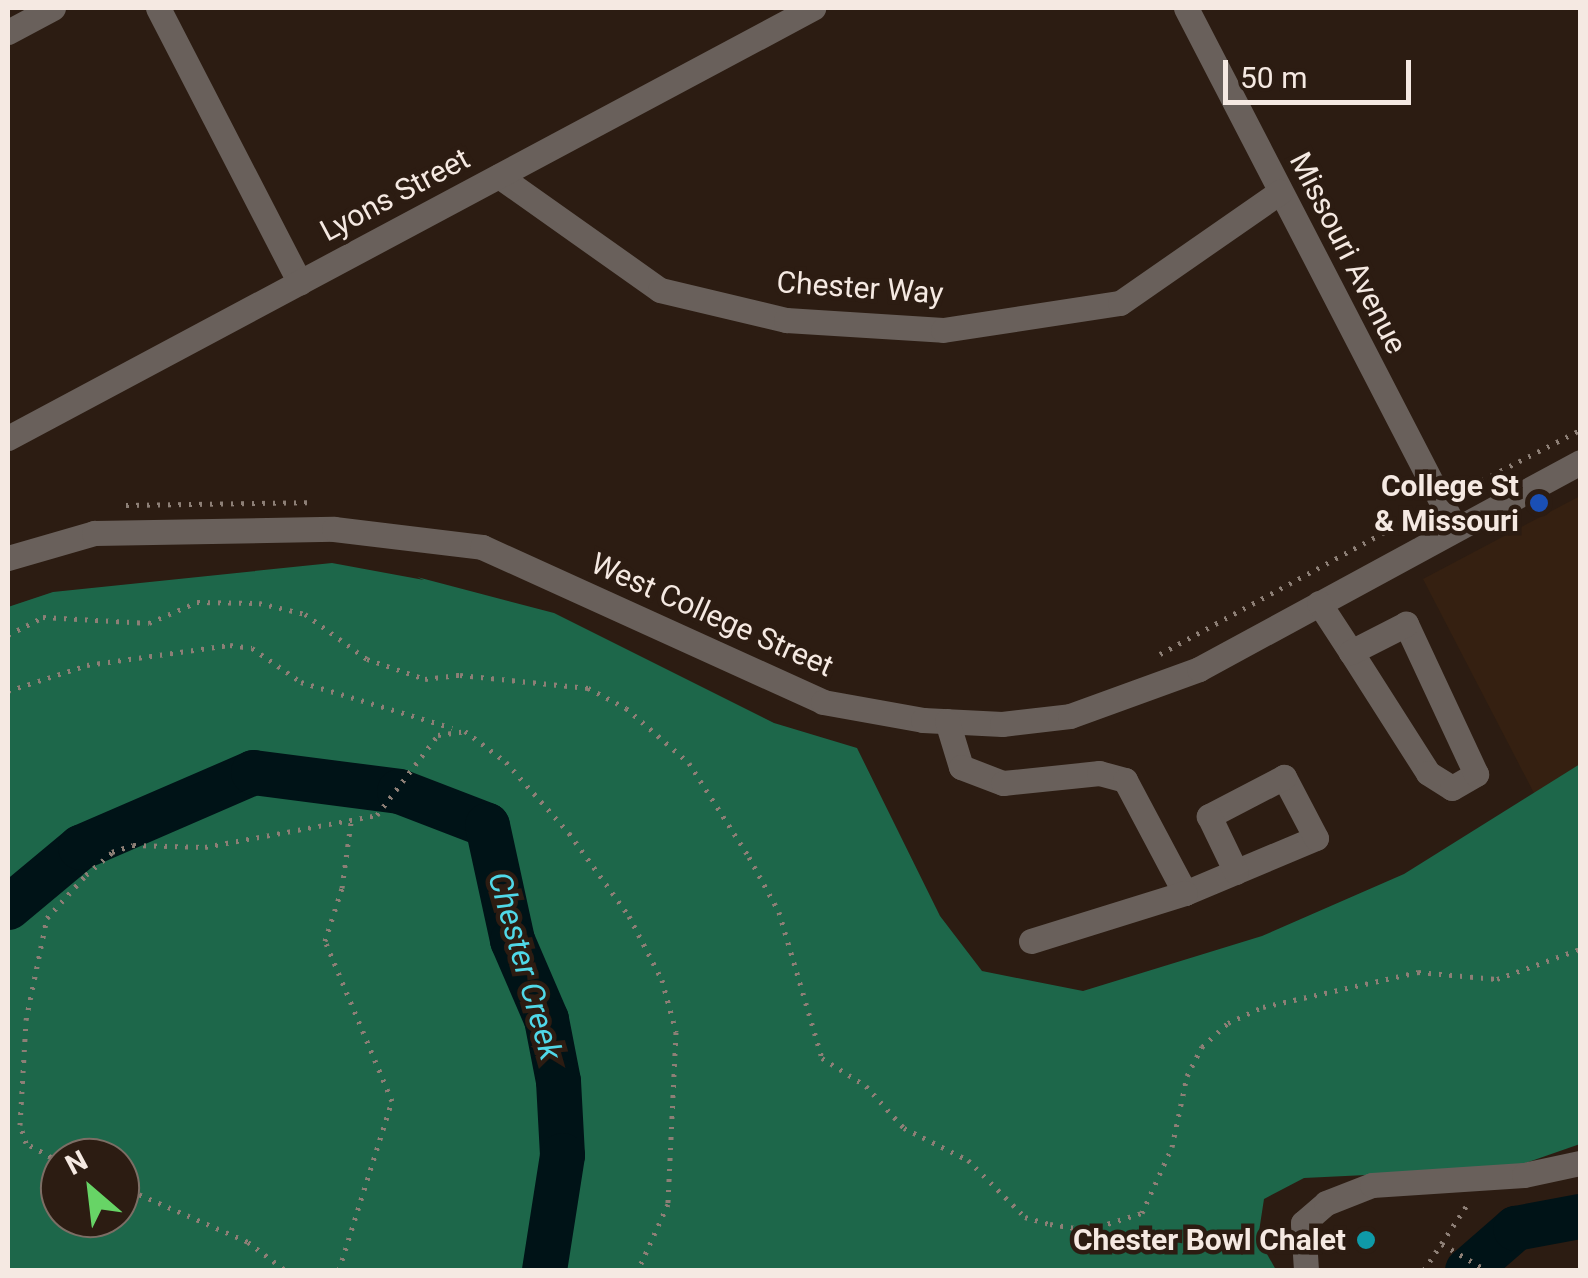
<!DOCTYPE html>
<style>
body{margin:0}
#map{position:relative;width:1588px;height:1278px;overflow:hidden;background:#2c1c12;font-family:Roboto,sans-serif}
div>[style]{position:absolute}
.built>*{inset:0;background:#352011}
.forest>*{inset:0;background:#1d674a}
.river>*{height:45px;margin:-22.5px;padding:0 22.5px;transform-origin:22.5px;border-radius:22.5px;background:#001317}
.path>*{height:5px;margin-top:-2.5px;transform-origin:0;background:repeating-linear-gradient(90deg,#8d7f76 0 2.5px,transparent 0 10.5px)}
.minor>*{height:25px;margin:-12.5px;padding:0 12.5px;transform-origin:12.5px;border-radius:12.5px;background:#69605b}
.dots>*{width:28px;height:28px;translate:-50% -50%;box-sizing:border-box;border:5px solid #2c1c12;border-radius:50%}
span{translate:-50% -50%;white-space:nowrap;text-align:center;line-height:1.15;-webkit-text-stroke:9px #2c1c12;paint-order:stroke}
.street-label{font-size:30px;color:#f5e9e2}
.poi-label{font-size:30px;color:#f5e9e2;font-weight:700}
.right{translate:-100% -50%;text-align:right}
.water-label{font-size:32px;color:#50d8e8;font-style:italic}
.frame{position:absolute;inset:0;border:10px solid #f5e9e2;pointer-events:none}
.north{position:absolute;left:40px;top:1138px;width:100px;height:100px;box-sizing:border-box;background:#2c1c12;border:2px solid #7c6e65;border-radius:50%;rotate:332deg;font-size:28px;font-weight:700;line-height:40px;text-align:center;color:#f5e9e2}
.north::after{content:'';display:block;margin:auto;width:35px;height:45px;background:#67d466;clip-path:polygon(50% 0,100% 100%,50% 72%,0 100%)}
.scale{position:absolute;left:1223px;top:60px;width:188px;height:45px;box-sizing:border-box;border:5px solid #f5e9e2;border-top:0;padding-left:12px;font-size:30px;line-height:35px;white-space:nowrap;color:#f5e9e2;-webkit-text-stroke:8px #2c1c12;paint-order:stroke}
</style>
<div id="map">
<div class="built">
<i style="clip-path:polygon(1580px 496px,1580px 805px,1549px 822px,1423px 579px)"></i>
</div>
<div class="forest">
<i style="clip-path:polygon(evenodd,332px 563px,424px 580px,417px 577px,554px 613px,774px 723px,857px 748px,940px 916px,982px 971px,1083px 991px,1262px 936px,1404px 874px,1580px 764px,1580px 1144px,1511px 1168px,1304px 1178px,1264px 1199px,1258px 1238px,1276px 1270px,8px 1270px,8px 607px,53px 592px,332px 563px,60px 1158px,120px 1158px,120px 1218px,60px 1218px,60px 1158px)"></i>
</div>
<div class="river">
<i style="left:8px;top:907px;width:94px;rotate:-39.8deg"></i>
<i style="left:80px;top:847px;width:189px;rotate:-23.4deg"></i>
<i style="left:253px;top:772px;width:147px;rotate:7.4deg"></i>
<i style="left:399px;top:791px;width:94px;rotate:21.1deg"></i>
<i style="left:487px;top:825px;width:118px;rotate:77.7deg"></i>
<i style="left:512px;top:940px;width:86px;rotate:66.7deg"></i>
<i style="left:546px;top:1019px;width:63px;rotate:79deg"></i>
<i style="left:558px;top:1081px;width:74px;rotate:86.9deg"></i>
<i style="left:562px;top:1155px;width:116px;rotate:98.9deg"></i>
<i style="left:1467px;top:1270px;width:64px;rotate:-41.2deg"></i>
<i style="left:1515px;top:1228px;width:66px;rotate:-10.5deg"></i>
</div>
<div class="path">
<i style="left:1463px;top:490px;width:131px;rotate:-27.1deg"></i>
<i style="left:126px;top:505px;width:183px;rotate:-0.9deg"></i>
<i style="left:8px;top:635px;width:39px;rotate:-27deg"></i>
<i style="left:43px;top:617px;width:106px;rotate:3.2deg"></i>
<i style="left:149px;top:623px;width:52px;rotate:-23.6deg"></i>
<i style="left:197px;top:602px;width:62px;rotate:0.9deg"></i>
<i style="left:259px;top:603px;width:47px;rotate:13.4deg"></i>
<i style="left:305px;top:614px;width:77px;rotate:36deg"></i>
<i style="left:367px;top:659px;width:61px;rotate:19deg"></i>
<i style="left:425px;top:679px;width:35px;rotate:-7deg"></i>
<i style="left:460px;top:675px;width:129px;rotate:5.8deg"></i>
<i style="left:588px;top:688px;width:43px;rotate:27.8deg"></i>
<i style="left:626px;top:708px;width:84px;rotate:41.1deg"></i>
<i style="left:689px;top:763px;width:112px;rotate:57.4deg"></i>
<i style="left:749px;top:857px;width:63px;rotate:61.4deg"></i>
<i style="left:779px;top:912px;width:152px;rotate:73.6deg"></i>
<i style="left:822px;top:1058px;width:52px;rotate:32.5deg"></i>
<i style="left:866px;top:1086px;width:57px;rotate:47.9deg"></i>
<i style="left:904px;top:1128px;width:72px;rotate:26.6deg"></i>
<i style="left:968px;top:1160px;width:81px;rotate:45deg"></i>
<i style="left:1025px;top:1217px;width:26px;rotate:16deg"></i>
<i style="left:1050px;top:1224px;width:38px;rotate:9deg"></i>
<i style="left:1088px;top:1230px;width:57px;rotate:-17.5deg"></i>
<i style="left:1142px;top:1213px;width:72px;rotate:-65.6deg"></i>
<i style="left:1172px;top:1147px;width:73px;rotate:-78.1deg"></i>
<i style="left:1187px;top:1076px;width:33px;rotate:-63deg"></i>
<i style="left:1202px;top:1047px;width:35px;rotate:-43deg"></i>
<i style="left:1228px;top:1023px;width:38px;rotate:-25deg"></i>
<i style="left:1263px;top:1007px;width:159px;rotate:-12.7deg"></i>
<i style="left:1418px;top:972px;width:79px;rotate:5.1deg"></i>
<i style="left:1497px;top:979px;width:88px;rotate:-19.9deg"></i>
<i style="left:1160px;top:654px;width:298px;rotate:-28.5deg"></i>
<i style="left:8px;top:691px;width:83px;rotate:-18.2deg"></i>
<i style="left:87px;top:665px;width:144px;rotate:-8deg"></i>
<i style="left:230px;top:645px;width:22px;rotate:8deg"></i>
<i style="left:252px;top:648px;width:60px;rotate:34.8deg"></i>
<i style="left:301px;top:682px;width:158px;rotate:16.9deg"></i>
<i style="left:60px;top:1162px;width:39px;rotate:-151deg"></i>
<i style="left:26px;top:1143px;width:19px;rotate:-108deg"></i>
<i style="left:20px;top:1125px;width:105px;rotate:-86.7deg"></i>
<i style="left:26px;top:1020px;width:104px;rotate:-78.4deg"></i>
<i style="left:47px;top:918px;width:58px;rotate:-47.8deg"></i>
<i style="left:86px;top:875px;width:35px;rotate:-41deg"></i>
<i style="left:112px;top:852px;width:22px;rotate:-18deg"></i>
<i style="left:133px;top:845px;width:72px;rotate:1.6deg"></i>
<i style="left:205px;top:847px;width:175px;rotate:-10.5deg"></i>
<i style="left:377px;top:815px;width:101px;rotate:-52.7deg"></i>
<i style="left:438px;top:735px;width:27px;rotate:-8deg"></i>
<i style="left:465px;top:731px;width:51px;rotate:37.1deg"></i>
<i style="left:506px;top:762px;width:95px;rotate:48.4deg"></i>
<i style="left:569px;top:833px;width:102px;rotate:54.1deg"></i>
<i style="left:629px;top:916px;width:72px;rotate:62.7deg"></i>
<i style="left:662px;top:980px;width:54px;rotate:74.9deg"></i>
<i style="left:676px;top:1032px;width:172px;rotate:92.7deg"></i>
<i style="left:668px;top:1204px;width:72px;rotate:114.4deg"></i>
<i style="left:120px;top:1186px;width:140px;rotate:23.6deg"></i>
<i style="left:248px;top:1242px;width:46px;rotate:37.1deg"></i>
<i style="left:1442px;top:1244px;width:51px;rotate:30.6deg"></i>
<i style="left:8px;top:1269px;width:1px;rotate:90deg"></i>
<i style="left:339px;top:1270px;width:177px;rotate:-72.6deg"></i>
<i style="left:392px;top:1101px;width:173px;rotate:-112.7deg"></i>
<i style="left:325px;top:941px;width:56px;rotate:-72.2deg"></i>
<i style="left:342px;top:888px;width:67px;rotate:-82.2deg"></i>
<i style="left:1424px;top:1270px;width:82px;rotate:-56.5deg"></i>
</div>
<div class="minor">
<i style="left:158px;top:8px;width:309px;rotate:62.7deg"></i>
<i style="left:1186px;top:8px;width:585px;rotate:62.65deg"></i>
<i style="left:8px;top:32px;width:51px;rotate:-28.1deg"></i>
<i style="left:499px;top:176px;width:197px;rotate:35.3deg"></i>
<i style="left:660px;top:290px;width:130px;rotate:13.4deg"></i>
<i style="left:786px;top:320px;width:157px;rotate:3.6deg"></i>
<i style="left:943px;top:330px;width:179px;rotate:-8.7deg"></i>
<i style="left:1120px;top:303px;width:195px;rotate:-34.8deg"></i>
<i style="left:8px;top:438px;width:913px;rotate:-28.11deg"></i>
<i style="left:8px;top:558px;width:90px;rotate:-16.2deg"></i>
<i style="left:94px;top:533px;width:240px;rotate:-1deg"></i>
<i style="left:334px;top:529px;width:149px;rotate:6.9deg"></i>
<i style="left:482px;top:547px;width:375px;rotate:24.4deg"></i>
<i style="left:823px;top:702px;width:102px;rotate:10.2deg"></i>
<i style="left:923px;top:720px;width:79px;rotate:2.9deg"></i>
<i style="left:1002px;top:724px;width:68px;rotate:-6.7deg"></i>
<i style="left:1070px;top:716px;width:137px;rotate:-20deg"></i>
<i style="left:1199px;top:669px;width:434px;rotate:-28.5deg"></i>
<i style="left:1319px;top:603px;width:59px;rotate:56.9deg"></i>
<i style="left:1351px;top:652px;width:143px;rotate:57.5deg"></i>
<i style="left:1428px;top:773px;width:28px;rotate:32deg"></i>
<i style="left:1452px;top:788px;width:28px;rotate:-30deg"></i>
<i style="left:1476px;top:774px;width:166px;rotate:-115deg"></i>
<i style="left:1406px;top:624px;width:62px;rotate:153deg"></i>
<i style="left:947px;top:721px;width:48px;rotate:73.1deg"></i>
<i style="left:961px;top:767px;width:45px;rotate:20.9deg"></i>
<i style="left:1003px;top:783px;width:97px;rotate:-5.9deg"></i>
<i style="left:1099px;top:773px;width:27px;rotate:15deg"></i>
<i style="left:1125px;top:780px;width:128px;rotate:62deg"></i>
<i style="left:1185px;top:893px;width:142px;rotate:-22.8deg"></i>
<i style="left:1316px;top:838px;width:69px;rotate:-117.7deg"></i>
<i style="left:1284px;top:777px;width:85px;rotate:152.5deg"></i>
<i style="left:1209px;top:816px;width:62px;rotate:64.3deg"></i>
<i style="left:1031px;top:941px;width:161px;rotate:-17.3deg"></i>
<i style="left:1306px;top:1270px;width:47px;rotate:-93.7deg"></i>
<i style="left:1303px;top:1223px;width:30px;rotate:-41deg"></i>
<i style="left:1326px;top:1203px;width:49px;rotate:-21.4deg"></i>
<i style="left:1372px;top:1185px;width:152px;rotate:-3.8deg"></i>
<i style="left:1524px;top:1175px;width:57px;rotate:-12.1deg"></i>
</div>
<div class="dots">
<i style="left:1539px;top:503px;background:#1a4fb4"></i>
<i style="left:1366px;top:1240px;background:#0f9aa8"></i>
</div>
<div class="street-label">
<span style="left:395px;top:195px;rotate:-28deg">Lyons Street</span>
<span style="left:1348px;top:253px;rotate:63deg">Missouri Avenue</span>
<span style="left:860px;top:288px;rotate:4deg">Chester Way</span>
<span style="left:712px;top:615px;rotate:24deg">West College Street</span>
</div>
<div class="poi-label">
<span class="right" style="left:1519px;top:503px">College St<br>&amp; Missouri</span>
<span class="right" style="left:1346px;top:1240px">Chester Bowl Chalet</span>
</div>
<div class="water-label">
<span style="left:525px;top:966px;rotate:74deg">Chester Creek</span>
</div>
<div class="frame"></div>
<div class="north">N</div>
<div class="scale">50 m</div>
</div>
